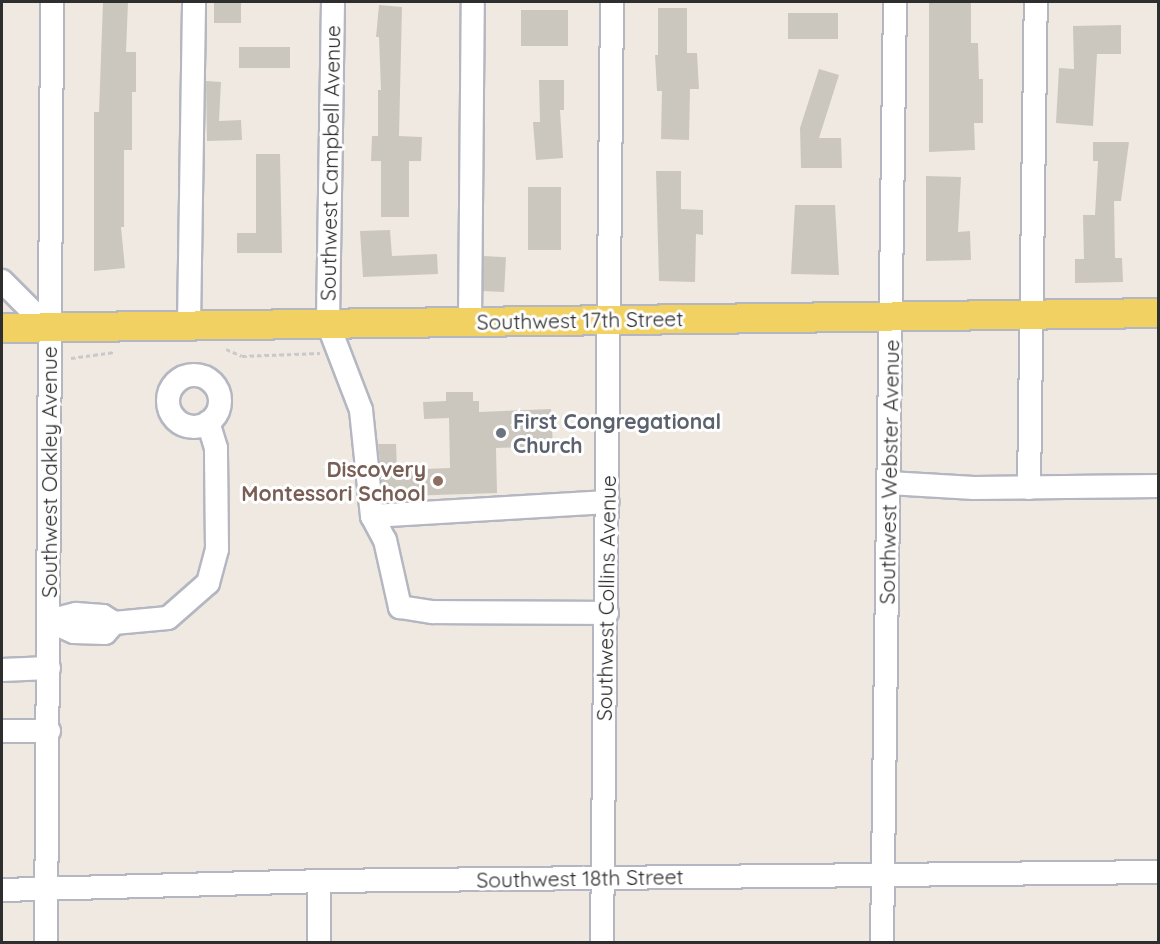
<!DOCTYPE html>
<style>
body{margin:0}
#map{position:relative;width:1160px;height:944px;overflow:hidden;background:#efe9e1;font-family:Quicksand,sans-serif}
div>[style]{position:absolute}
.building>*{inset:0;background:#cbc7bf;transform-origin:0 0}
.path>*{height:3px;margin-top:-1.5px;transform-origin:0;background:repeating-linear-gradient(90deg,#c9c9c9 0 4.5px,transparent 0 7.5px)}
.roads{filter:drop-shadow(2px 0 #b4b7c1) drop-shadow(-2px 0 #b4b7c1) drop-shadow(0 2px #b4b7c1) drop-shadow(0 -2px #b4b7c1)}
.minor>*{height:22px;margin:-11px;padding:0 11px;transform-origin:11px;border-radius:11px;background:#fff}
.minor>.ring{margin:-11px;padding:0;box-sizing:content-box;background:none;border:22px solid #fff;border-radius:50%}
.major>*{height:28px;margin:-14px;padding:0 14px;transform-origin:14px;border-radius:14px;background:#f2d163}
.dots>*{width:16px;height:16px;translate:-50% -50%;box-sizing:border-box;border:3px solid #fff;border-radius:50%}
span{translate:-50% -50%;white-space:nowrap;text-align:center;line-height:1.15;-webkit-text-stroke:6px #fff;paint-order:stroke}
.street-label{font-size:21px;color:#2e2e2e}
.worship-label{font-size:21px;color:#5b616d;font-weight:700}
.left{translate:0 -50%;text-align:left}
.education-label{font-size:21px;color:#785e54;font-weight:700}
.right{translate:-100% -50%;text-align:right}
.frame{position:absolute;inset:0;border:3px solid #2e2e2e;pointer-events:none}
</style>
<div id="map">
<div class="building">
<i style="clip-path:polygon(103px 2px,128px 2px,126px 52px,136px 52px,136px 92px,132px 92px,132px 150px,124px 150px,124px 227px,121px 227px,125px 268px,94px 271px,94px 112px,99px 112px)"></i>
<i style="left:214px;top:2px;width:27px;height:21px"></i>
<i style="clip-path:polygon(929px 2px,971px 2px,971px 43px,978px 43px,979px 79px,983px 79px,983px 123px,974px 123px,975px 150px,929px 152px)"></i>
<i style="clip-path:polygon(379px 5px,402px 7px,399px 136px,422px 137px,421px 161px,409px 161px,409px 217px,381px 217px,381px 161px,371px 161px,372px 136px,378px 136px,378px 90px,381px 90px,379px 37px,376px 37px)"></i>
<i style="clip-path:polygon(658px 8px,687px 8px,687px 53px,697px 53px,699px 89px,690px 89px,689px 140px,661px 139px,662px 91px,657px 91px,655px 55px,658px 55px)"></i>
<i style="left:521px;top:10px;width:47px;height:36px"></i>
<i style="left:788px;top:13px;width:50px;height:26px"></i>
<i style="clip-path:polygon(1121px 25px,1121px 54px,1097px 54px,1093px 126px,1056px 123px,1059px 68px,1074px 69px,1073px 26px)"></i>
<i style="left:290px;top:47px;width:21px;height:51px;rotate:90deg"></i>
<i style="clip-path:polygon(819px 69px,839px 75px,819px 138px,841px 138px,842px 168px,801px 168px,800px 128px)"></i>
<i style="clip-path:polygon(539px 80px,564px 80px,564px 110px,560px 110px,563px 158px,536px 160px,533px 122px,540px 122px)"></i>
<i style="clip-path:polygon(206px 81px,221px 82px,219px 121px,241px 120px,242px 140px,207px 141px)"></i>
<i style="clip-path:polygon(1093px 142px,1129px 142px,1121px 201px,1114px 201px,1115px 258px,1122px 258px,1123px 282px,1075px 283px,1075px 259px,1084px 259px,1083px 215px,1095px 215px,1098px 161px,1093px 161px)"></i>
<i style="clip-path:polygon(256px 154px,280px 154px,282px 253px,237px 253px,237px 233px,256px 233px)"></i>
<i style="clip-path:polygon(656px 171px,681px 171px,681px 209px,703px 210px,703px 235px,696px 234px,695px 282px,659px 281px)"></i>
<i style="clip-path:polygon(926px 176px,961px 177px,958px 232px,970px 231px,971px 260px,926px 261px)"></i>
<i style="left:528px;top:187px;width:33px;height:63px"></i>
<i style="clip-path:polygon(795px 205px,835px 205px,839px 275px,791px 274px)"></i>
<i style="clip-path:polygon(390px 230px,392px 256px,437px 254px,438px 274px,363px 277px,360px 231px)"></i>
<i style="left:484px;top:256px;width:22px;height:35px;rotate:3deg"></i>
<i style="clip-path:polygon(446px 392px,473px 392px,473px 401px,479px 401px,479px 412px,551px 409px,553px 446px,496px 448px,497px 493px,405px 496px,405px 501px,384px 502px,378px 444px,396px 444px,397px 470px,450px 468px,449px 418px,424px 419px,423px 402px,446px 401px)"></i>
</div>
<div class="path">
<i style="left:226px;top:349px;width:17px;rotate:24deg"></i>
<i style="left:242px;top:356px;width:78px;rotate:-2.2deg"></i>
<i style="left:71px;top:358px;width:44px;rotate:-7.8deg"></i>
</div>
<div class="roads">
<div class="minor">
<i style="left:333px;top:2px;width:322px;rotate:90.9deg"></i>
<i style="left:328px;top:324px;width:92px;rotate:69deg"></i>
<i style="left:361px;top:410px;width:107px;rotate:84.1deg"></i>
<i style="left:372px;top:516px;width:236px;rotate:-3.4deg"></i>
<i style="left:2px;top:281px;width:65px;rotate:45deg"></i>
<i style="left:470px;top:321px;width:319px;rotate:-89.5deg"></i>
<i style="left:189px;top:324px;width:322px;rotate:-89.1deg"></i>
<i class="ring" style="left:168px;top:375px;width:30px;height:30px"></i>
<i style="left:889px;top:483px;width:85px;rotate:3.4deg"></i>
<i style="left:974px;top:488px;width:184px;rotate:-0.6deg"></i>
<i style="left:1029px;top:488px;width:486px;rotate:-89.2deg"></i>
<i style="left:372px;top:516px;width:27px;rotate:62deg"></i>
<i style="left:385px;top:540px;width:69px;rotate:77.4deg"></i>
<i style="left:400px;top:607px;width:33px;rotate:9deg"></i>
<i style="left:433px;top:612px;width:174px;rotate:0.3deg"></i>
<i style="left:49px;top:621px;width:28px;rotate:-15deg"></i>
<i style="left:76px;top:614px;width:27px;rotate:4deg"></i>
<i style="left:103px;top:616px;width:13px;rotate:32deg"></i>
<i style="left:114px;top:623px;width:54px;rotate:-5.3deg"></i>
<i style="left:168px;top:618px;width:53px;rotate:-41.2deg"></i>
<i style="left:208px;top:583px;width:35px;rotate:-75deg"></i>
<i style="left:217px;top:549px;width:101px;rotate:-90.6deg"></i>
<i style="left:216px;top:448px;width:27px;rotate:-107deg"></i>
<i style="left:49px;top:621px;width:27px;rotate:24deg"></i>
<i style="left:74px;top:632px;width:31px;rotate:2deg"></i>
<i style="left:105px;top:633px;width:13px;rotate:-48deg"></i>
<i style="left:2px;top:670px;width:47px;rotate:-2.4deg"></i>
<i style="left:2px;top:731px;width:47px"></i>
<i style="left:2px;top:890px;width:317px;rotate:-1.6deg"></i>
<i style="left:319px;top:881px;width:839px;rotate:-0.61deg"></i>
<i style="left:46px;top:942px;width:940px;rotate:-89.63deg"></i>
<i style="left:319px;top:942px;width:61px;rotate:-90deg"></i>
<i style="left:602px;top:942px;width:940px;rotate:-89.39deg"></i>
<i style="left:882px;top:942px;width:940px;rotate:-89.21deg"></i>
</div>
<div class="major">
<i style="left:2px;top:328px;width:1156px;rotate:-0.74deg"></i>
</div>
</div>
<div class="dots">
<i style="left:501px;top:433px;background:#6b7280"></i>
<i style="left:438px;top:481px;background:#8d6e63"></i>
</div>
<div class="street-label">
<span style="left:330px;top:163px;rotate:-89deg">Southwest Campbell Avenue</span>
<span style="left:580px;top:320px;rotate:-1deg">Southwest 17th Street</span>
<span style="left:49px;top:472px;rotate:-90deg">Southwest Oakley Avenue</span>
<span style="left:889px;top:472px;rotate:-89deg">Southwest Webster Avenue</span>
<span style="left:606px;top:598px;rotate:-89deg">Southwest Collins Avenue</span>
<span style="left:580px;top:878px;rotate:-1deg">Southwest 18th Street</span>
</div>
<div class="worship-label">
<span class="left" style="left:513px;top:433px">First Congregational<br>Church</span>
</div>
<div class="education-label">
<span class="right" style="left:426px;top:481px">Discovery<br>Montessori School</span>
</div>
<div class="frame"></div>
</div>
